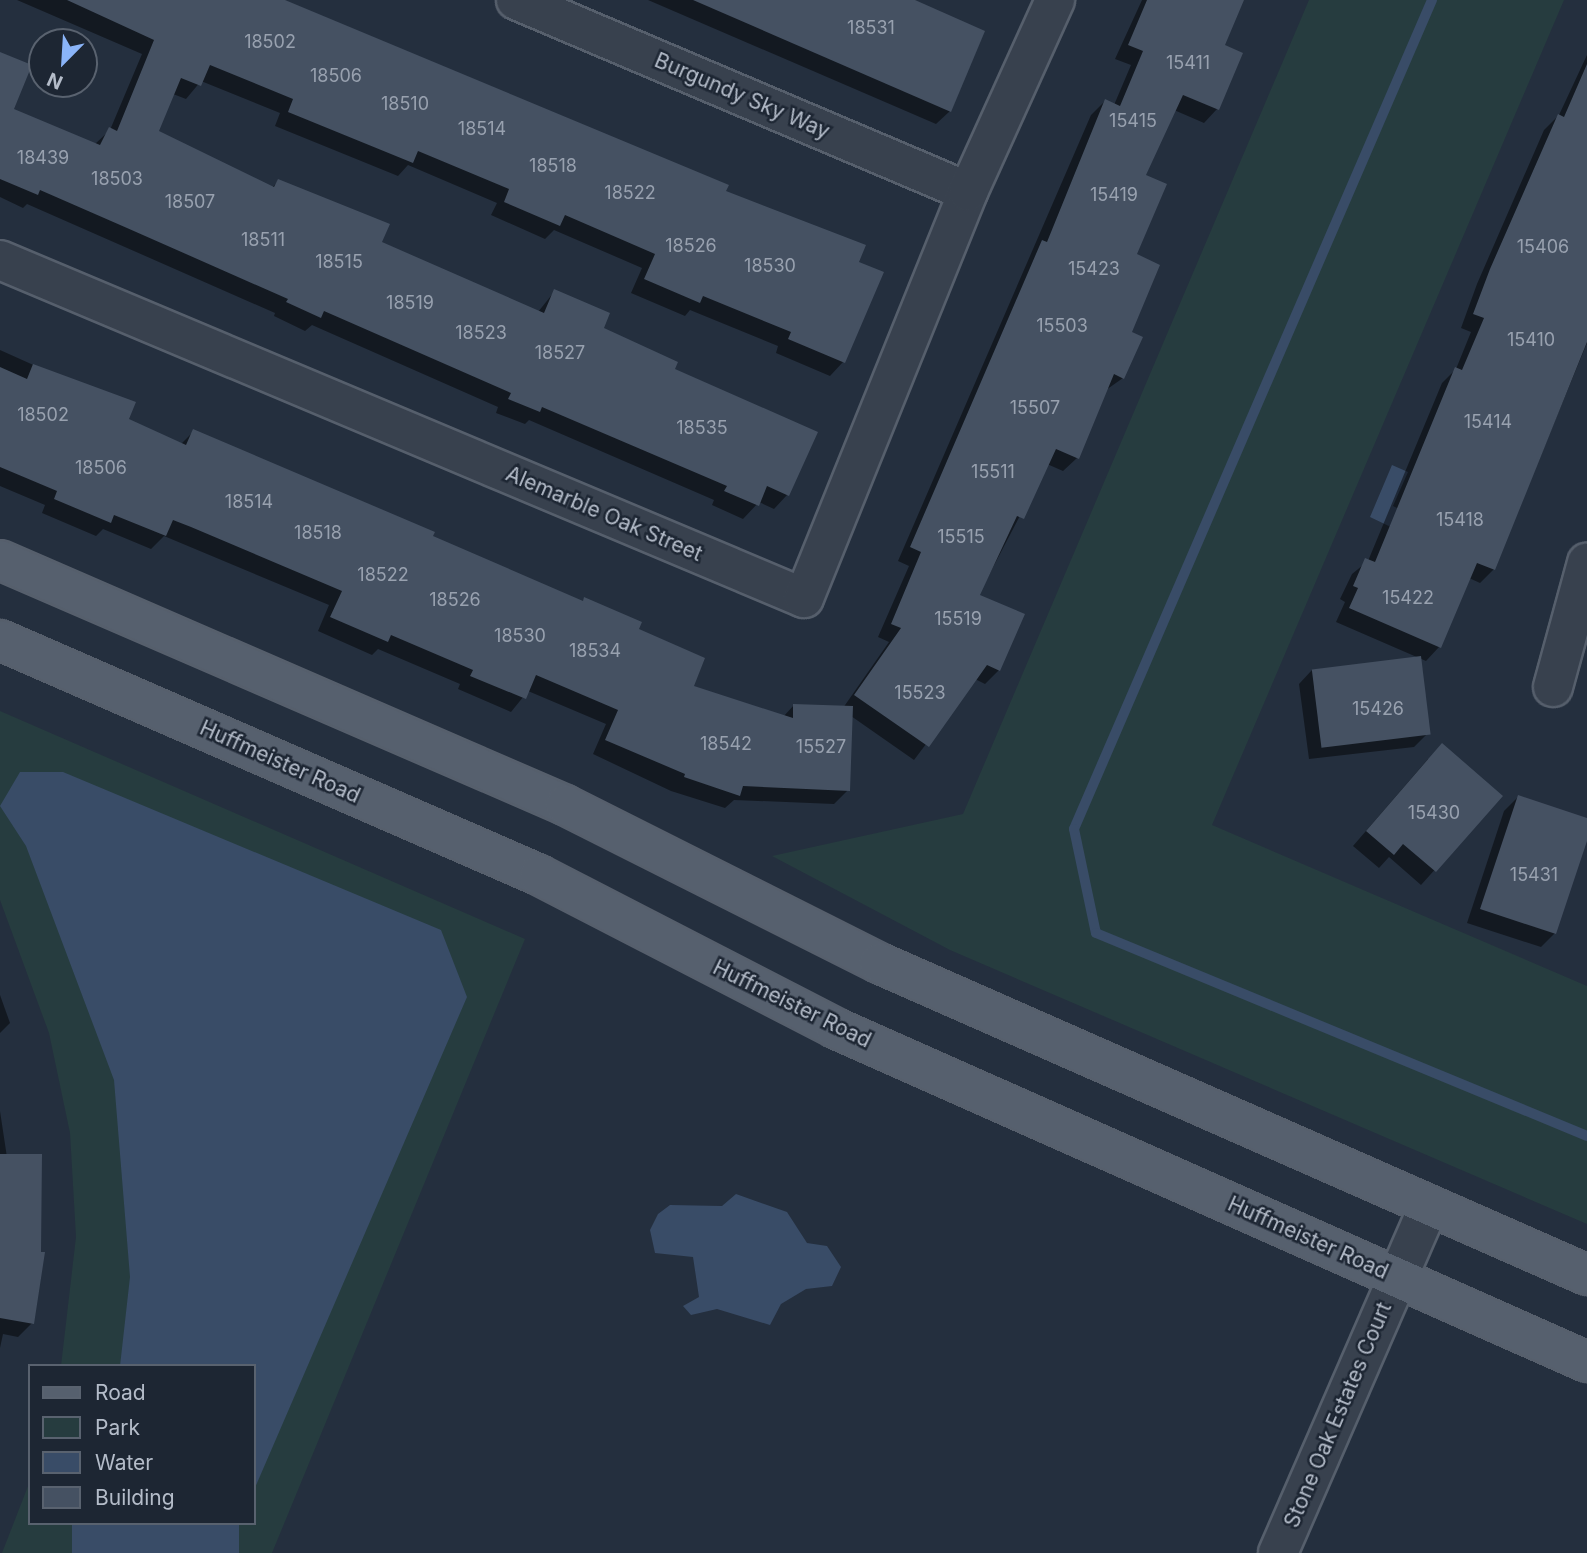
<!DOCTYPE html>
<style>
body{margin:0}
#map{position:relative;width:1587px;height:1553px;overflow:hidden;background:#242f3e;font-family:Inter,sans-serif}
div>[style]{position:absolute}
.green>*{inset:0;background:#263c3f}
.water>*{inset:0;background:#394c67;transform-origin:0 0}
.shadow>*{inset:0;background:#0007}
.stream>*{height:10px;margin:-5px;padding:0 5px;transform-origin:5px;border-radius:5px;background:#394c67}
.building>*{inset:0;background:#455162;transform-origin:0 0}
.roads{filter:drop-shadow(2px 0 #565f6c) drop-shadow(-2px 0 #565f6c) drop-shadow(0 2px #565f6c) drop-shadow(0 -2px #565f6c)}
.minor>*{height:38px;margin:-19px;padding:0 19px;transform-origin:19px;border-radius:19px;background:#38414e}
.major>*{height:38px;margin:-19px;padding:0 19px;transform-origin:19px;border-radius:19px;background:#56606e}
span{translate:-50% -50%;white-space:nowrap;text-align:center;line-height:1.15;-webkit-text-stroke:5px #1d2633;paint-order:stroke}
.number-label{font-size:18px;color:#98a1af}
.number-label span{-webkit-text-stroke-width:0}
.street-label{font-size:21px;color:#b4bcc9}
.legend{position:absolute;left:28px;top:1364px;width:228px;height:161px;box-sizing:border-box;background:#1d2633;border:2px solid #59626f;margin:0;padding:9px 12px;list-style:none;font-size:21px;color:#b4bcc9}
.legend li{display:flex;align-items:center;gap:14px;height:35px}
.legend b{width:35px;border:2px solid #59626f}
.north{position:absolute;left:28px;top:28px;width:70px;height:70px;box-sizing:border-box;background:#1d2633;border:2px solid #59626f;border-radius:50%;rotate:204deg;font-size:19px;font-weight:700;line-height:28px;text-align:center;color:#b4bcc9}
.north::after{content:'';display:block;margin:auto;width:24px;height:32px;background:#8ab4f8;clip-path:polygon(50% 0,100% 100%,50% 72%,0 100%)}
</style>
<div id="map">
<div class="green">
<i style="clip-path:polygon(1309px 0,1564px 0,1212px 825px,1587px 986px,1587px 1224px,950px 950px,772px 856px,963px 814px)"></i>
<i style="clip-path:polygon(0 711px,525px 939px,272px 1553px,2px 1553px,30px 1481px,30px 1523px,254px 1523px,254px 1366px,61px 1366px,76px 1237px,70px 1133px,49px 1033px,0 900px)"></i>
</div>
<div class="water">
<i style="clip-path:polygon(1392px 465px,1408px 472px,1393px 506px,1403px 511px,1395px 529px,1370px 517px)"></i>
<i style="clip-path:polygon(20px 772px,63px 772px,441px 930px,467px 997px,254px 1490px,254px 1366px,120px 1366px,130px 1277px,114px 1080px,26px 846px,0 806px)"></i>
<i style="clip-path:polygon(736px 1194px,787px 1212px,807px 1243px,827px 1246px,841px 1267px,832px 1286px,806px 1289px,781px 1304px,770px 1325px,717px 1309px,691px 1315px,683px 1306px,699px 1297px,693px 1257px,655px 1253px,650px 1230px,658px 1214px,670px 1205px,722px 1206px)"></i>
<i style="left:72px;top:1523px;width:167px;height:32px"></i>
</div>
<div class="shadow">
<i style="clip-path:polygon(17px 0,279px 0,724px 192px,857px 263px,843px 362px,830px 376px,776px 353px,778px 346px,690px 310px,685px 316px,631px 293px,642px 268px,554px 230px,545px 239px,491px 215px,497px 203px,408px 165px,398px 176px,275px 126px,280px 113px,201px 81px,186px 99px,173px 94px,157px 132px,272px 188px,278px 181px,379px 242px,538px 312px,554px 292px,601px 329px,673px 370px,816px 433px,787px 495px,774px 509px,759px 502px,743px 519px,712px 505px,714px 500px,529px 420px,525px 424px,496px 413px,498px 407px,312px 325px,305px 331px,274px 316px,275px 313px,27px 204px,23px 208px,0 197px,0 54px,11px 110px,95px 144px,110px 130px,142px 54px)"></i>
<i style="clip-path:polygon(648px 0,914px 0,950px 111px,936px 124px)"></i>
<i style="clip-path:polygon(1142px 0,1243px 0,1222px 46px,1217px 109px,1204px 123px,1174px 110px,1144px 176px,1123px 378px,1106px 390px,1077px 458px,1063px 471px,1047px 464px,978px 596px,999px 670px,985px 684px,975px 679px,914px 760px,851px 716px,848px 790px,834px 804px,734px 800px,725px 808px,671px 791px,593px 754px,606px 724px,528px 691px,511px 712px,458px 689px,460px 684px,378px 649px,372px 655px,318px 631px,329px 605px,164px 536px,151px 549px,103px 529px,96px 536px,42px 513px,45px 505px,0 486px,0 350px,98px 394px,127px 420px,181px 444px,194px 431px,636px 630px,691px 687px,783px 717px,794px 705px,843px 708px,889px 642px,878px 637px,909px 566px,898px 561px,1091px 115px,1105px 101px,1114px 105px,1131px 65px,1115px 59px)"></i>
<i style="clip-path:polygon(1587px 55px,1587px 343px,1494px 569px,1480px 583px,1469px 578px,1439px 647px,1426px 661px,1419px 658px,1428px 733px,1414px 747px,1309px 759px,1299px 684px,1312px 670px,1419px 658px,1336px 622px,1345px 602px,1340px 599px,1352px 574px,1368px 561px,1442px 383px,1456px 369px,1471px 332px,1461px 328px,1477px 284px,1544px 130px,1559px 115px)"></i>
<i style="clip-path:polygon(1428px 759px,1501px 796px,1421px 885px,1389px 857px,1379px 868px,1353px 846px)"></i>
<i style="clip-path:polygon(1518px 797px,1587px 820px,1587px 835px,1555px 933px,1541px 947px,1467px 923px,1504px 811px)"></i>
<i style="clip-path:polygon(0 995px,10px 1023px,0 1033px)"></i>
<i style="clip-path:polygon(0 1111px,32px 1323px,18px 1337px,3px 1334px,0 1348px)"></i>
</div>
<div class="stream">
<i style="left:1432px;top:0;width:903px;rotate:113.36deg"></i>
<i style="left:1074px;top:829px;width:106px;rotate:78.1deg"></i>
<i style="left:1096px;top:933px;width:531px;rotate:22.46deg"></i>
</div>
<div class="building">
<i style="clip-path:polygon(67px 0,285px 0,729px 185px,726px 191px,866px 245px,859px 262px,884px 272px,845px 363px,788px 339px,791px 332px,703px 296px,700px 303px,644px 279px,655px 254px,565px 215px,560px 226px,504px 202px,509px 189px,418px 151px,413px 163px,288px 112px,293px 99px,210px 65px,201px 86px,181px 78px,159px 131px,274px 187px,278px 179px,390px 224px,382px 242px,544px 313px,554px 289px,610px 313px,604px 328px,678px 362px,675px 369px,818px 432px,789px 496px,767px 486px,759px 506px,724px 491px,727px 486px,542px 407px,540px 412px,508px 399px,511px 393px,324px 311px,321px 318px,286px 302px,288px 299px,127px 228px,40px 190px,38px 195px,0 179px,0 52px,32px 65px,14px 109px,100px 145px,109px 127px,117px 131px,154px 40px)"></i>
<i style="clip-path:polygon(693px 0,915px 0,985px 31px,951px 112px)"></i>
<i style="clip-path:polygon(1147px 0,1244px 0,1225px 45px,1243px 53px,1219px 110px,1183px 95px,1146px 175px,1167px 184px,1137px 254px,1160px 265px,1132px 332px,1143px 337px,1124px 379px,1114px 374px,1079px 459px,1056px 449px,1024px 519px,1017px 516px,980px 595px,1025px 614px,1000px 671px,987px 665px,929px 747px,854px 695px,901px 628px,891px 624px,921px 552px,910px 547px,1042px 240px,1047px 242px,1105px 99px,1120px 106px,1143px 51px,1128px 45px)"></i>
<i style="clip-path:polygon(1587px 64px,1587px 342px,1495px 570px,1477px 563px,1441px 648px,1349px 608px,1358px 588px,1353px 586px,1365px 558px,1375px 562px,1455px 367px,1462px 370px,1484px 318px,1473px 314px,1490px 269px,1558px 114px,1564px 117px)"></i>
<i style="clip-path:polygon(33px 364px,136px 402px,129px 419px,186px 445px,193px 429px,435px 532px,433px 536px,583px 601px,584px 597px,642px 622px,639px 629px,705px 658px,694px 686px,793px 718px,793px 704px,853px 706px,850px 791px,743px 786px,740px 796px,684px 777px,685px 774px,605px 740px,618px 710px,536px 675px,526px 699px,470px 676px,473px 670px,391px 635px,388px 642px,330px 617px,342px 591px,191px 527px,173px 520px,166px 536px,114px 515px,111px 523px,54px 499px,57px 491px,0 467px,0 367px,27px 379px)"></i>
<i style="left:1421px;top:656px;width:79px;height:110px;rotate:83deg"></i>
<i style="clip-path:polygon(1442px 743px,1503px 796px,1436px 872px,1403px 844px,1394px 855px,1366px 831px)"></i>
<i style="clip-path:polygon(1518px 795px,1587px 818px,1587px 841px,1556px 934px,1480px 909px)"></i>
<i style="clip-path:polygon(0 1154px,42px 1154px,41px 1252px,45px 1252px,34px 1324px,0 1318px)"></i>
</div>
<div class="roads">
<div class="minor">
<i style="left:516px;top:0;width:491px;rotate:23deg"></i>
<i style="left:0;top:260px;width:872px;rotate:22.8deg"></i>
<i style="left:804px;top:598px;width:438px;rotate:-68deg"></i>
<i style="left:968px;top:192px;width:211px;rotate:-65.6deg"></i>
<i style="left:1553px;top:687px;width:129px;rotate:-74.7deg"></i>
<i style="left:1278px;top:1553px;width:378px;rotate:-66.5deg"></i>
</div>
<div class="major">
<i style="left:0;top:560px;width:616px;rotate:23.44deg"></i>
<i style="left:565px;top:805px;width:352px;rotate:26.7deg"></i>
<i style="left:879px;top:963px;width:774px;rotate:23.78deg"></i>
<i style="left:0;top:640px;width:588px;rotate:23.56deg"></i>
<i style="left:539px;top:875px;width:333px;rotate:27.3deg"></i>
<i style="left:835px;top:1028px;width:823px;rotate:23.95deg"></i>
</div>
</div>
<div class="number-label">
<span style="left:871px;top:28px">18531</span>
<span style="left:270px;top:42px">18502</span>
<span style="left:1188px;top:63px">15411</span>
<span style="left:336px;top:76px">18506</span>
<span style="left:405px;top:104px">18510</span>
<span style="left:1133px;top:121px">15415</span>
<span style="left:482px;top:129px">18514</span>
<span style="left:43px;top:158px">18439</span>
<span style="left:553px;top:166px">18518</span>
<span style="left:117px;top:179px">18503</span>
<span style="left:630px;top:193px">18522</span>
<span style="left:1114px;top:195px">15419</span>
<span style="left:190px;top:202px">18507</span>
<span style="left:263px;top:240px">18511</span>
<span style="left:691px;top:246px">18526</span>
<span style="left:1543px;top:247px">15406</span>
<span style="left:339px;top:262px">18515</span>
<span style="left:770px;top:266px">18530</span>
<span style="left:1094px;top:269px">15423</span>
<span style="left:410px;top:303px">18519</span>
<span style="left:1062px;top:326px">15503</span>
<span style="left:481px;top:333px">18523</span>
<span style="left:1531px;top:340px">15410</span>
<span style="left:560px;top:353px">18527</span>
<span style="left:1035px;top:408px">15507</span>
<span style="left:43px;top:415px">18502</span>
<span style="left:1488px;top:422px">15414</span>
<span style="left:702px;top:428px">18535</span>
<span style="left:101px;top:468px">18506</span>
<span style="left:993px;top:472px">15511</span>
<span style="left:249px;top:502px">18514</span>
<span style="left:1460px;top:520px">15418</span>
<span style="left:318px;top:533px">18518</span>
<span style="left:961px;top:537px">15515</span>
<span style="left:383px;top:575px">18522</span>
<span style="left:1408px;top:598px">15422</span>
<span style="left:455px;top:600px">18526</span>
<span style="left:958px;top:619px">15519</span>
<span style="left:520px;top:636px">18530</span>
<span style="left:595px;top:651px">18534</span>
<span style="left:920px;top:693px">15523</span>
<span style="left:1378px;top:709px">15426</span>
<span style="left:726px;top:744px">18542</span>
<span style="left:821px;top:747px">15527</span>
<span style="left:1434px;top:813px">15430</span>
<span style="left:1534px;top:875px">15431</span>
</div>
<div class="street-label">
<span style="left:742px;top:96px;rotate:23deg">Burgundy Sky Way</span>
<span style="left:604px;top:514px;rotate:23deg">Alemarble Oak Street</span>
<span style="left:280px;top:762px;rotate:24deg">Huffmeister Road</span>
<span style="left:792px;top:1004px;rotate:26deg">Huffmeister Road</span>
<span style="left:1308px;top:1238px;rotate:24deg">Huffmeister Road</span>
<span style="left:1338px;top:1415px;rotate:-67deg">Stone Oak Estates Court</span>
</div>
<ul class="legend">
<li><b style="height:9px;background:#56606e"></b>Road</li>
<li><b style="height:19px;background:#263c3f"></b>Park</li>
<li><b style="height:19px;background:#394c67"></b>Water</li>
<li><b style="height:19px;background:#455162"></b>Building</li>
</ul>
<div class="north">N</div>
</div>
